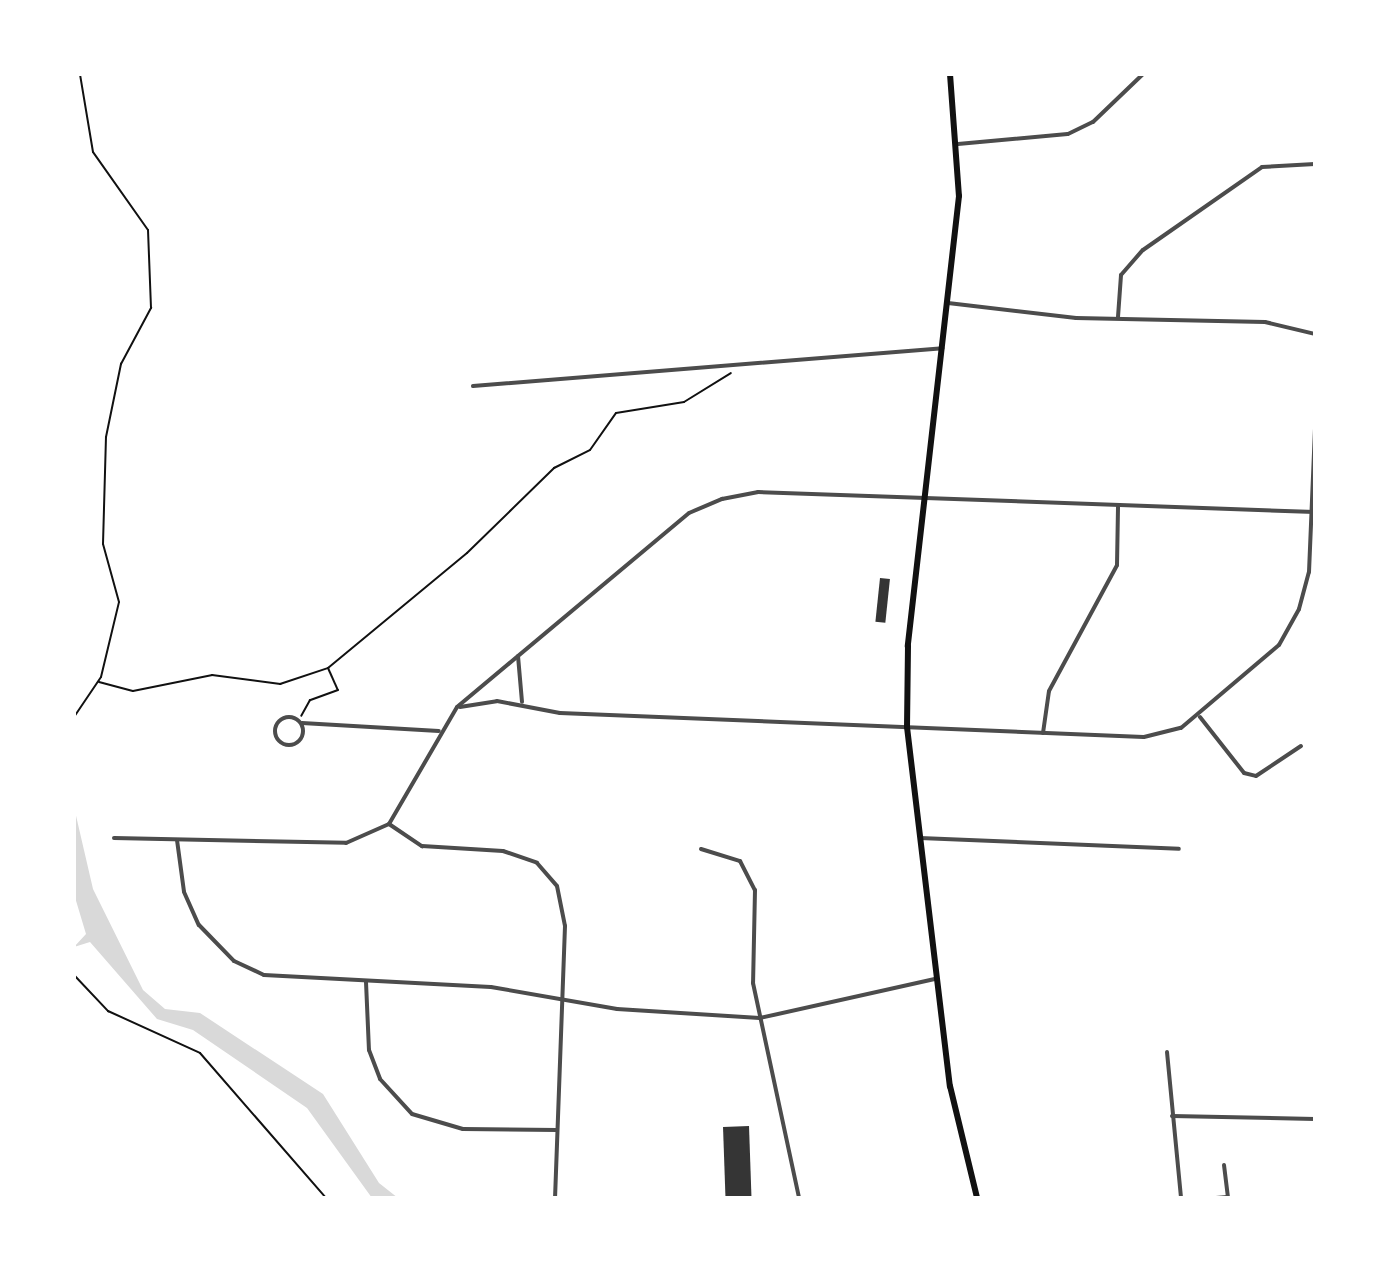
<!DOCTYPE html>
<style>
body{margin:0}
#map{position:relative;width:1389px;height:1272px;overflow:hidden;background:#fff;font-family:Jost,sans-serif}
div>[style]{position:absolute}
.water>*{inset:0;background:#d9d9d9}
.building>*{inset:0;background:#353535;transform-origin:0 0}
.path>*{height:2px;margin:-1px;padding:0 1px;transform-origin:1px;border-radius:1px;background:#111}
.minor>*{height:4px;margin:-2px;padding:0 2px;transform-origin:2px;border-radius:2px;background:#4c4c4c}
.minor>.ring{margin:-2px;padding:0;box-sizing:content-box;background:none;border:4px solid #4c4c4c;border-radius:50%}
.primary>*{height:6px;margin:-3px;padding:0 3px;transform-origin:3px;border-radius:3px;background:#111}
span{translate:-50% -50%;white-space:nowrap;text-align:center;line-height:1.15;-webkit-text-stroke:8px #fff;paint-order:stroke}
.frame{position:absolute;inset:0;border:76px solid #fff;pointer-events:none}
</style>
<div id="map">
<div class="water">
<i style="clip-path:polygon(74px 807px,93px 889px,143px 990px,165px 1009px,200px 1013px,323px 1094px,379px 1183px,398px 1198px,372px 1198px,307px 1108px,193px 1030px,157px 1019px,90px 942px,74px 947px,86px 934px,74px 894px)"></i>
</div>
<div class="building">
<i style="left:880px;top:578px;width:10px;height:44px;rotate:6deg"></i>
<i style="left:749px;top:1126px;width:72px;height:26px;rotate:88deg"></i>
</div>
<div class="path">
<i style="left:328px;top:668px;width:180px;rotate:-39.6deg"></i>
<i style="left:467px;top:553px;width:122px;rotate:-44.3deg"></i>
<i style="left:554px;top:468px;width:40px;rotate:-26.6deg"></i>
<i style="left:590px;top:450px;width:45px;rotate:-54.9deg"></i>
<i style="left:616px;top:413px;width:69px;rotate:-9.2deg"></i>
<i style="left:684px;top:402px;width:55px;rotate:-31.7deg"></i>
<i style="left:99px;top:682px;width:35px;rotate:15deg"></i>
<i style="left:133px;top:691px;width:81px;rotate:-11.4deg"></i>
<i style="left:212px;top:675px;width:69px;rotate:7.5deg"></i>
<i style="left:280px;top:684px;width:51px;rotate:-18.4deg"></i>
<i style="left:328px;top:668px;width:24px;rotate:66deg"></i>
<i style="left:338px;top:690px;width:30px;rotate:160deg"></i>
<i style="left:310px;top:700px;width:18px;rotate:119deg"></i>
<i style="left:74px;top:717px;width:48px;rotate:-56deg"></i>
<i style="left:101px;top:677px;width:77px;rotate:-76.5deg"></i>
<i style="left:119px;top:602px;width:60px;rotate:-105.4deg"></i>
<i style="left:103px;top:544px;width:107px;rotate:-88.4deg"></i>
<i style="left:106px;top:437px;width:75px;rotate:-78.4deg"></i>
<i style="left:121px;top:364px;width:64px;rotate:-61.8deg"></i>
<i style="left:151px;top:308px;width:78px;rotate:-92.2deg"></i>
<i style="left:148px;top:230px;width:95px;rotate:-125.2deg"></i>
<i style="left:93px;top:152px;width:79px;rotate:-99.5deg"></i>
<i style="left:74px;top:975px;width:50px;rotate:46.6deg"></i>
<i style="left:108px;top:1011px;width:101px;rotate:24.5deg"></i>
<i style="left:200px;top:1053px;width:192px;rotate:49deg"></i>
</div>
<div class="minor">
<i style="left:958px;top:144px;width:110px;rotate:-5.2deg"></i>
<i style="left:1068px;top:134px;width:28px;rotate:-26deg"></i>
<i style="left:1093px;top:122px;width:69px;rotate:-43.8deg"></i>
<i style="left:948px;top:303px;width:129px;rotate:6.7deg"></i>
<i style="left:1076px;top:318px;width:189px;rotate:1.2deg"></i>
<i style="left:1265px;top:322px;width:51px;rotate:13.5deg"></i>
<i style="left:1118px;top:317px;width:42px;rotate:-85.9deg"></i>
<i style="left:1121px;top:275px;width:33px;rotate:-49deg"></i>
<i style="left:1143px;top:250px;width:145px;rotate:-34.9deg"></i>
<i style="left:1262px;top:167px;width:53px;rotate:-3.2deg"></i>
<i style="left:473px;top:386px;width:471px;rotate:-4.6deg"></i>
<i style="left:518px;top:656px;width:46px;rotate:85deg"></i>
<i style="left:460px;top:707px;width:37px;rotate:-9deg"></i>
<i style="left:497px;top:701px;width:64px;rotate:10.8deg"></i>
<i style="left:560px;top:713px;width:584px;rotate:2.35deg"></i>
<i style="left:1144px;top:737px;width:38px;rotate:-14deg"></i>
<i style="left:1181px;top:728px;width:128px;rotate:-40.3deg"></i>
<i style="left:1279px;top:645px;width:41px;rotate:-60.9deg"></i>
<i style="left:1299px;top:609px;width:38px;rotate:-75deg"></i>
<i style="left:1309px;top:572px;width:145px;rotate:-87.6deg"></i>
<i class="ring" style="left:275px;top:717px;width:24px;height:24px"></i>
<i style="left:1200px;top:717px;width:71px;rotate:51.8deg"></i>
<i style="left:1244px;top:773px;width:12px;rotate:14deg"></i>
<i style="left:1256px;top:776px;width:54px;rotate:-33.7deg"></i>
<i style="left:302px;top:723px;width:137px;rotate:3.3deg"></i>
<i style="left:1043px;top:733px;width:42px;rotate:-81.9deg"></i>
<i style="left:1049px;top:691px;width:143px;rotate:-61.6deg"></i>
<i style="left:1117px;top:565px;width:60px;rotate:-89deg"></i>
<i style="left:389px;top:824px;width:40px;rotate:34deg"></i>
<i style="left:422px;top:846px;width:81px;rotate:3.5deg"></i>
<i style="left:503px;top:851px;width:36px;rotate:19deg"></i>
<i style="left:537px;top:863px;width:30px;rotate:49deg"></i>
<i style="left:557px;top:886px;width:41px;rotate:78.7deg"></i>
<i style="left:565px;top:926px;width:272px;rotate:92.1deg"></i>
<i style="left:114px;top:838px;width:232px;rotate:1.2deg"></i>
<i style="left:346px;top:843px;width:47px;rotate:-23.8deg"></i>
<i style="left:389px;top:824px;width:135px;rotate:-59.8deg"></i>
<i style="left:457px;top:707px;width:302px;rotate:-39.9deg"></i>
<i style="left:689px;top:513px;width:36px;rotate:-23deg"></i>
<i style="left:722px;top:499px;width:37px;rotate:-11deg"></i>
<i style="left:758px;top:492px;width:557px;rotate:2.06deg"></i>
<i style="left:920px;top:838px;width:259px;rotate:2.4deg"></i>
<i style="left:177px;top:840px;width:52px;rotate:82.3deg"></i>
<i style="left:184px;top:892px;width:36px;rotate:66deg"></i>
<i style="left:199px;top:925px;width:50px;rotate:45.8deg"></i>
<i style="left:234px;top:961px;width:33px;rotate:25deg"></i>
<i style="left:264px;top:975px;width:227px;rotate:3deg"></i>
<i style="left:491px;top:987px;width:128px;rotate:9.9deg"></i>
<i style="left:617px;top:1009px;width:143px;rotate:3.6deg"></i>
<i style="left:760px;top:1018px;width:179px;rotate:-12.6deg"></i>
<i style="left:701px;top:849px;width:41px;rotate:17.1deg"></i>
<i style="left:740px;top:861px;width:33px;rotate:63deg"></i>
<i style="left:755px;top:890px;width:93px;rotate:91.2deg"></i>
<i style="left:753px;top:983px;width:220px;rotate:77.9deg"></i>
<i style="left:366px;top:982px;width:68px;rotate:87.5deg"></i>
<i style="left:369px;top:1050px;width:31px;rotate:69deg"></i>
<i style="left:380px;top:1079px;width:47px;rotate:47.6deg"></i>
<i style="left:412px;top:1114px;width:53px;rotate:16.4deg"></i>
<i style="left:463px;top:1129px;width:94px;rotate:0.6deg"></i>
<i style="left:1167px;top:1052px;width:147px;rotate:84.5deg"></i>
<i style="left:1172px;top:1116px;width:143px;rotate:1.2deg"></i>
<i style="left:1224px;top:1165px;width:33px;rotate:83deg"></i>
<i style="left:1216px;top:1198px;width:11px;rotate:-5deg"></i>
</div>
<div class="primary">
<i style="left:950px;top:74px;width:122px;rotate:85.8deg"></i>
<i style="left:959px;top:196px;width:453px;rotate:96.5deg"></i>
<i style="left:908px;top:646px;width:81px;rotate:90.7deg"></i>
<i style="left:907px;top:727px;width:362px;rotate:83.2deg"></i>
<i style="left:950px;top:1086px;width:115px;rotate:76.4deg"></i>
</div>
<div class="frame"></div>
</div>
